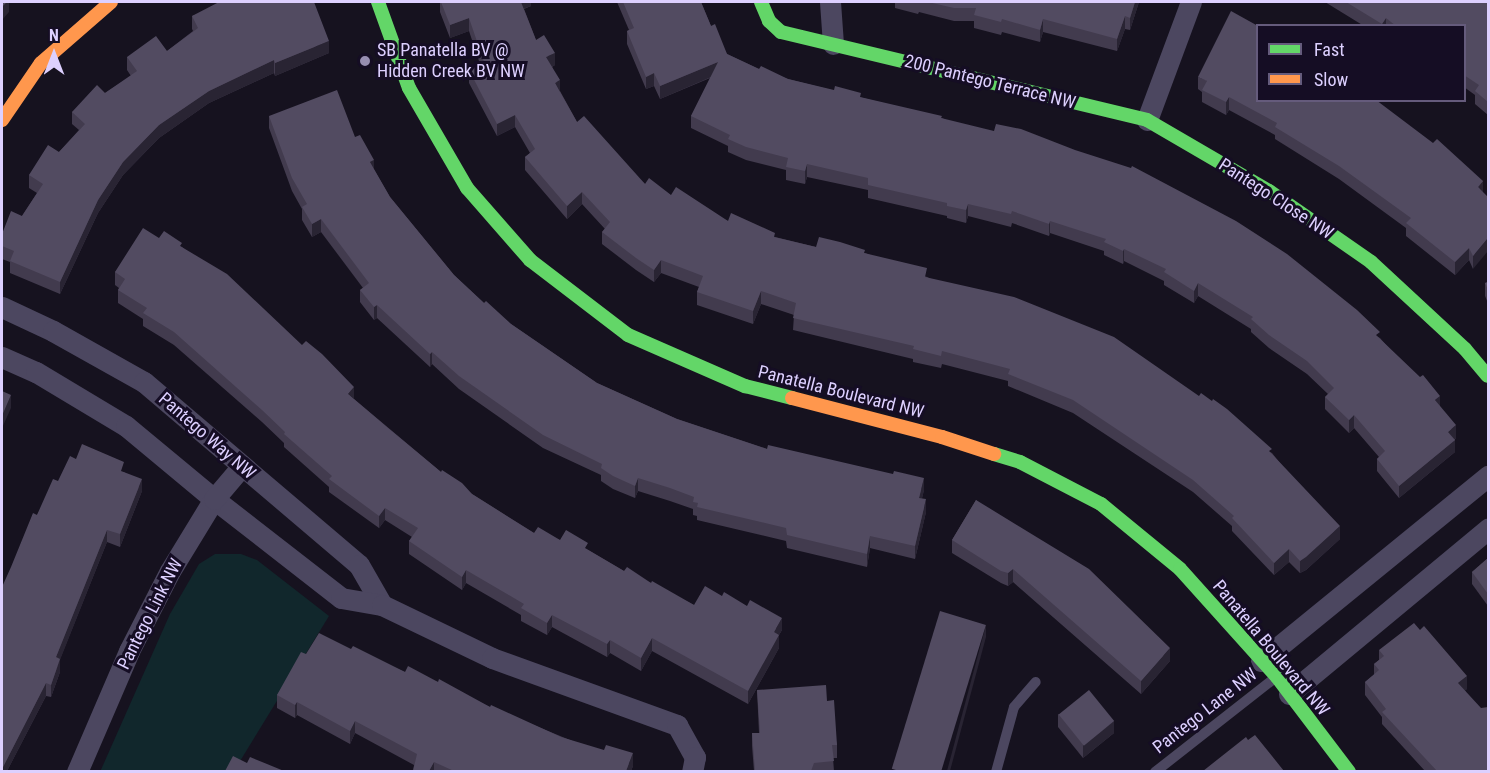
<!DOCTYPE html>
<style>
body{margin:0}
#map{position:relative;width:1490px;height:773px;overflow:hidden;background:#16121f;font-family:"Roboto Condensed",sans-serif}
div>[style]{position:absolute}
.green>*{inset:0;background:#11272c}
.lane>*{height:10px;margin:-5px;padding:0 5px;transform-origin:5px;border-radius:5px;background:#4c4760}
.street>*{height:21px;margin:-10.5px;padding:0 10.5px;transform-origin:10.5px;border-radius:10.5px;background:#4c4760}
.fast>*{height:14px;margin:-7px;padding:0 7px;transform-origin:7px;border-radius:7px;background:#63d668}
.slow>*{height:14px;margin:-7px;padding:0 7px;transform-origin:7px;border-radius:7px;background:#ff974d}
.wall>*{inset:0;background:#423b4e}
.shaded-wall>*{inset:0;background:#292433}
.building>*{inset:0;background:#524b61;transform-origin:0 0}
.dots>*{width:16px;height:16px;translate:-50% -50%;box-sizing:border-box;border:3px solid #150d24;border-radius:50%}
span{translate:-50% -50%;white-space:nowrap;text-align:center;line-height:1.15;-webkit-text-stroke:6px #150d24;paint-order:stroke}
.poi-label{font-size:18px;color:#ddd0ff}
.left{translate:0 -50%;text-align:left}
.street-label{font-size:18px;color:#ddd0ff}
.frame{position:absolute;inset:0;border:3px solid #ddd0ff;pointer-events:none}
.legend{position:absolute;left:1256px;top:24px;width:210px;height:78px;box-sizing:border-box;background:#150d24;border:2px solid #655b7c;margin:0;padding:8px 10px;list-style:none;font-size:18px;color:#ddd0ff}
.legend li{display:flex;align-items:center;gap:12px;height:30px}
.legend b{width:30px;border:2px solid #655b7c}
.north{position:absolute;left:24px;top:24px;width:60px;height:60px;-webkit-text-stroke:4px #150d24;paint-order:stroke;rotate:0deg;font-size:16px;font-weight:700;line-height:24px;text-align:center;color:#ddd0ff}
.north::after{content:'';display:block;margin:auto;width:21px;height:27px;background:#ddd0ff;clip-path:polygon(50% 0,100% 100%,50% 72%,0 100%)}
</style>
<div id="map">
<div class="green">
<i style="clip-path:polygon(215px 554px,241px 554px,257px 560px,329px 616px,234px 771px,100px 772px,170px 614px,199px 564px)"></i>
</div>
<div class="lane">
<i style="left:996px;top:772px;width:67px;rotate:-74.5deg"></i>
<i style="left:1014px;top:707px;width:33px;rotate:-49deg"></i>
<i style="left:1155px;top:772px;width:152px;rotate:-38.1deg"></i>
</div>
<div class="street">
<i style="left:830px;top:2px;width:42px;rotate:85.9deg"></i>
<i style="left:1147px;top:120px;width:126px;rotate:-69.6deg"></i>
<i style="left:2px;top:307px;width:56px;rotate:25.2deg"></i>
<i style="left:53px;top:331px;width:104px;rotate:29.3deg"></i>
<i style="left:144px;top:382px;width:282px;rotate:40.4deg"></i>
<i style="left:359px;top:565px;width:46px;rotate:60.1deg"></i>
<i style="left:2px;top:357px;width:37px;rotate:24deg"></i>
<i style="left:36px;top:372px;width:105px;rotate:31deg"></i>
<i style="left:126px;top:426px;width:114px;rotate:39.7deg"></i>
<i style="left:214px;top:499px;width:161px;rotate:37.9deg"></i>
<i style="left:341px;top:598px;width:42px;rotate:9.7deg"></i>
<i style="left:382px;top:605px;width:122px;rotate:25.7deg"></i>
<i style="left:492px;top:658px;width:197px;rotate:19.9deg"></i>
<i style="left:677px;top:725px;width:37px;rotate:61deg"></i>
<i style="left:695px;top:757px;width:15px;rotate:101deg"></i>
<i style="left:1261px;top:661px;width:293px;rotate:-39.2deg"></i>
<i style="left:1289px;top:694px;width:259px;rotate:-39.7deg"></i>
<i style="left:77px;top:772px;width:132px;rotate:-66.7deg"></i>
<i style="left:129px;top:651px;width:90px;rotate:-62.9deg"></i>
<i style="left:170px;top:571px;width:84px;rotate:-58.6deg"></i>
<i style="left:214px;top:499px;width:43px;rotate:-49.7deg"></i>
</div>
<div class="fast">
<i style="left:378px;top:2px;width:91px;rotate:70.2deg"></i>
<i style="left:409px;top:88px;width:116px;rotate:59.9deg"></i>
<i style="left:467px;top:188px;width:96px;rotate:48.8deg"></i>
<i style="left:530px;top:260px;width:123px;rotate:37.4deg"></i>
<i style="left:628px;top:335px;width:128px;rotate:23.6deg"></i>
<i style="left:745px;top:386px;width:49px;rotate:14.3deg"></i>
<i style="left:761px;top:2px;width:21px;rotate:67deg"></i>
<i style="left:769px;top:21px;width:16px;rotate:43deg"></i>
<i style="left:781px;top:32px;width:376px;rotate:13.5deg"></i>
<i style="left:1147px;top:120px;width:141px;rotate:30.2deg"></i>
<i style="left:1269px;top:191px;width:124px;rotate:34.8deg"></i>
<i style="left:1371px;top:262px;width:128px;rotate:42.8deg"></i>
<i style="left:1465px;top:349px;width:35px;rotate:50deg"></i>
<i style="left:994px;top:454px;width:27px;rotate:17deg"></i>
<i style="left:1020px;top:462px;width:91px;rotate:27.4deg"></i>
<i style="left:1101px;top:504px;width:102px;rotate:39.4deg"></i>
<i style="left:1180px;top:569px;width:145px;rotate:48.1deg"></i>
<i style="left:1277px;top:677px;width:119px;rotate:52.8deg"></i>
</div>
<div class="slow">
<i style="left:2px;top:120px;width:69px;rotate:-55.6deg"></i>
<i style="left:41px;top:63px;width:93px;rotate:-41.1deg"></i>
<i style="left:792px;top:398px;width:155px;rotate:14.6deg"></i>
<i style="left:942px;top:437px;width:55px;rotate:18.1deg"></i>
</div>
<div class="wall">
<i style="clip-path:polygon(440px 2px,531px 2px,531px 6px,524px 9px,536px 40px,555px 65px,552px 67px,560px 91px,577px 122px,645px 184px,728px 221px,775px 237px,816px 247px,865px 253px,927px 277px,1272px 453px,1340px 539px,1306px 570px,1300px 573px,1289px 562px,1274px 575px,1232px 531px,1232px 526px,1193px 492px,1073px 413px,1008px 386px,1008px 381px,942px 364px,941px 368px,913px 362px,913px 359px,793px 330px,794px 315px,761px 304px,753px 324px,697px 305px,697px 292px,699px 287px,661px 273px,654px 282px,636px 270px,602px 244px,602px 232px,605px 229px,582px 204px,567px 219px,525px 170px,525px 157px,530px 153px,515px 127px,497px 136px,469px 83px,469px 70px,480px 64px,469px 31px,450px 38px,440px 12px)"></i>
<i style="clip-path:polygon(617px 2px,701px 2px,711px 26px,727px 54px,759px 69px,788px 79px,942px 118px,1380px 338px,1440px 407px,1456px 438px,1455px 439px,1455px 452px,1399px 498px,1377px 471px,1377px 459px,1379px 457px,1354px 428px,1349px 433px,1325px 409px,1325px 397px,1328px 394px,1307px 374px,1269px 348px,1251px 332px,1251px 329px,1198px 296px,1194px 303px,1164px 285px,1164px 281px,1124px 261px,1123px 264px,1104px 255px,1104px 251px,1050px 233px,1049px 236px,1012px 223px,1011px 227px,968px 216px,966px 223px,947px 218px,947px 216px,868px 198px,868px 190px,807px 177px,805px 184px,786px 180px,786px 170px,746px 160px,728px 152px,728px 146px,691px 128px,691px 116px,710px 78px,660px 99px,654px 86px,646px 89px,627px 44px,627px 31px,629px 30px)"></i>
<i style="clip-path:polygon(893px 2px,1139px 2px,1130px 30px,1125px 29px,1117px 51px,1043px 32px,1040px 42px,1002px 32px,1001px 35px,974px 28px,974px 21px,954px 21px,919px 12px,918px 14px,895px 8px,895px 2px)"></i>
<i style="clip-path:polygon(1325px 2px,1488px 2px,1488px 115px,1475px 104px,1475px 95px,1464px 87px,1464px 26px,1364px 26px)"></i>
<i style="clip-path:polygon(226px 3px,329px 53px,275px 76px,274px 73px,209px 103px,159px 138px,123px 175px,98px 213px,60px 294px,10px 273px,10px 262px,2px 259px,2px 234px,22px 216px,37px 193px,29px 188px,29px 175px,59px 152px,79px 130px,72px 124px,72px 112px,105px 93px,131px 76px,127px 70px,127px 57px,167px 51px,193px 31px,192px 29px,192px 16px)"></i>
<i style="clip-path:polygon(1198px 77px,1257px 100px,1483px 181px,1473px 269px,1469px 260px,1455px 275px,1406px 236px,1406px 228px,1339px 179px,1275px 139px,1275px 135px,1229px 110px,1226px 115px,1202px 102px,1202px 92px,1198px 89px)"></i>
<i style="clip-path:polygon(269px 116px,355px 137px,390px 197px,454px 275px,484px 303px,511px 324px,597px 383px,677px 419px,767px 449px,924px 490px,922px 498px,926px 512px,915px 559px,870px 548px,867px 567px,787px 548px,786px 541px,697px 520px,697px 516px,693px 515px,693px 509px,670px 501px,638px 491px,635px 498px,613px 489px,601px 481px,601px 475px,543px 448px,459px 389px,432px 364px,430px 367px,377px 318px,374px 320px,360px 302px,360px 290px,363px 288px,321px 232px,312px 237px,302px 220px,302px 209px,292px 191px,269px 128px)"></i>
<i style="clip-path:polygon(159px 238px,182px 247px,354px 399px,441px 472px,472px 494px,534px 533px,560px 540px,588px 550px,624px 571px,651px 583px,694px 605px,782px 630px,779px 635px,779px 648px,748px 704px,652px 651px,641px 671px,610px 653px,607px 657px,552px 627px,547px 635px,521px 621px,521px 615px,466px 583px,462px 590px,409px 554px,409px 541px,412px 537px,385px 520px,379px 528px,329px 492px,329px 487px,284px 447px,284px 443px,262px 422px,174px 345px,143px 326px,143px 319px,118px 303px,118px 290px,119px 288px,115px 285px,115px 272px)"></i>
<i style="clip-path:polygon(1488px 282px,1488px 303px,1485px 296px,1485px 283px)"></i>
<i style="clip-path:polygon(124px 472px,142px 491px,120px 547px,107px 542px,60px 659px,60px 672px,51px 697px,46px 696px,7px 771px,2px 771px,37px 515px,58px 481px)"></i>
<i style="clip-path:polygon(976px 500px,1170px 661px,1141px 694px,1013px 582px,1008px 586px,1001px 583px,952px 553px,952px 540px)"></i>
<i style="clip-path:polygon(1488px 558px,1488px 606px,1472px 584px,1472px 572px)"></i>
<i style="clip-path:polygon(351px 649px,405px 672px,438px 682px,490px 707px,633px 766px,631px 771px,413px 771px,414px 765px,355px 733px,350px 744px,297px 715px,295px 718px,277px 708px,277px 695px,306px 654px)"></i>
<i style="clip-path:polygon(1379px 650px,1467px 689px,1465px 690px,1488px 771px,1425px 771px,1382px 724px,1382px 717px,1365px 695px,1365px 682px,1374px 675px,1374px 664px,1379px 660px)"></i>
<i style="clip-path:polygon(757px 690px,827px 701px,837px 745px,837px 758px,833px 758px,834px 771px,754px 771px,752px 746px,752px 733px,759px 733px)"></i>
<i style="clip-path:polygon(1058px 714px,1114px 733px,1083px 758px,1058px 727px)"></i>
</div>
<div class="shaded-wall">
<i style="clip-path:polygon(7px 2px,9px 2px,9px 12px,2px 20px,2px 7px)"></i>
<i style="clip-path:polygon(520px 2px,531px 2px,531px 6px,520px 10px)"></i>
<i style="clip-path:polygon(1135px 2px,1139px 2px,1130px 30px,1130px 18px)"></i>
<i style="clip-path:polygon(1125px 16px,1125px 29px,1117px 51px,1117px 39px)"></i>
<i style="clip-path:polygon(469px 18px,469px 31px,450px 38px,450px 25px)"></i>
<i style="clip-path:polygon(1386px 18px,1386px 26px,1382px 26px,1382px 24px)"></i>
<i style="clip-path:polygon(1043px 19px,1043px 32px,1040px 42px,1040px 30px)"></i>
<i style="clip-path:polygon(329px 41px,329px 53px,275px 76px,275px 63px)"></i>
<i style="clip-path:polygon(555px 53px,555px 65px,546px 70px,546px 57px)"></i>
<i style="clip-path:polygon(274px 60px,274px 73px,209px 103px,159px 138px,123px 175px,98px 213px,60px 294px,60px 282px,98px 200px,123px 162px,159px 125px,209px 91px)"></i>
<i style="clip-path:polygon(718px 62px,718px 74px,660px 99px,660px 86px)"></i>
<i style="clip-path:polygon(654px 73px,654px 86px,646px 89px,646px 77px)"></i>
<i style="clip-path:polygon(560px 80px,560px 93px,555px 83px)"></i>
<i style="clip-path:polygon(1229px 97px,1229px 110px,1226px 115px,1226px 102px)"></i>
<i style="clip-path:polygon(515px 115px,515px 127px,497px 136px,497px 124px)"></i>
<i style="clip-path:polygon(374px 160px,374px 173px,370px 162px)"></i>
<i style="clip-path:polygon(807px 164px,807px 177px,805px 184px,805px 171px)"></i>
<i style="clip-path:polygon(1483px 181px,1483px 193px,1478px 187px)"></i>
<i style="clip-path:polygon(582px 192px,582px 204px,567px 219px,567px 206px)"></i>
<i style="clip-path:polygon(968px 204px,968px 216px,966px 223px,966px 210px)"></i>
<i style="clip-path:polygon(321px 219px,321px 232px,312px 237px,312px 224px)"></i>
<i style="clip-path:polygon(1050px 221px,1050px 233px,1049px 236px,1049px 224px)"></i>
<i style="clip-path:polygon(1488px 238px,1488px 251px,1473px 269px,1473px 256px)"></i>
<i style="clip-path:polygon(1469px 248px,1469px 260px,1455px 275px,1455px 262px)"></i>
<i style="clip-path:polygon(1124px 249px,1124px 261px,1123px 264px,1123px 251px)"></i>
<i style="clip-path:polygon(661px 260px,661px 273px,654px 282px,654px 270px)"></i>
<i style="clip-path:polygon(1198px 283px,1198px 296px,1194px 303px,1194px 291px)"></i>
<i style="clip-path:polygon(761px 291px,761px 304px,753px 324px,753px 311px)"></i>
<i style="clip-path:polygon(377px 305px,377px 318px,374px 320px,374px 307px)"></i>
<i style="clip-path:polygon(432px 352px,432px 364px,430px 367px,430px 354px)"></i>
<i style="clip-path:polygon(354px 387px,354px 399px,348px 394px)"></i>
<i style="clip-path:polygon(11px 395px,11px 408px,2px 428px,2px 416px)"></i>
<i style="clip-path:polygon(1440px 396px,1440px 408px,1435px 400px)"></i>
<i style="clip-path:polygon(1354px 415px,1354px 428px,1349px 433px,1349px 420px)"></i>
<i style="clip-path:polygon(1456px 425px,1456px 438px,1448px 445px,1448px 432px)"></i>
<i style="clip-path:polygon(1455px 440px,1455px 452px,1399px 498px,1399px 486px)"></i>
<i style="clip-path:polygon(638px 478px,638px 491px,635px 498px,635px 486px)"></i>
<i style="clip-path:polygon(924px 478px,924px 490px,919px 511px,919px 498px)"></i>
<i style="clip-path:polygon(142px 479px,142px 491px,120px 547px,120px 534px)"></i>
<i style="clip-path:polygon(926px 499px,926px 512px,915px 559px,915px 546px)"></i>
<i style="clip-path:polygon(385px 508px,385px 520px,379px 528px,379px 516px)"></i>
<i style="clip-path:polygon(1340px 526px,1340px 539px,1306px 570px,1300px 573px,1300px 561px)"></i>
<i style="clip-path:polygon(107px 530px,107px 542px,56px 670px,56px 657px)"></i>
<i style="clip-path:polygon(870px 536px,870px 548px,867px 567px,867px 554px)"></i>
<i style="clip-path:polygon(1289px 549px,1289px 562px,1274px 575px,1274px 563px)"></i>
<i style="clip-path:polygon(1013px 569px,1013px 582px,1008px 586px,1008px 573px)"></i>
<i style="clip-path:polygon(466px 570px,466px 583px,462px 590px,462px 577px)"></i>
<i style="clip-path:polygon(552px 615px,552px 627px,547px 635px,547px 623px)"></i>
<i style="clip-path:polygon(782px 618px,782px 630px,779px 635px,779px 648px,748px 704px,748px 691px,774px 632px)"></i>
<i style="clip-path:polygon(986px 625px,986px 637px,950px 771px,947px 771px)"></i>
<i style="clip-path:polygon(652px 638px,652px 651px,641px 671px,641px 658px)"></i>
<i style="clip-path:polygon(610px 640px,610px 653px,607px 657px,607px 644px)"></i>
<i style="clip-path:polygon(1170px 648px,1170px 661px,1141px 694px,1141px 681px)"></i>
<i style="clip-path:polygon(60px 659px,60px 672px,51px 697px,51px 685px)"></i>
<i style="clip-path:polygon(1467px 676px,1467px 689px,1458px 695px,1458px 683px)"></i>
<i style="clip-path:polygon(46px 683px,46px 696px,7px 771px,2px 771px,2px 769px)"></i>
<i style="clip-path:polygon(297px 702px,297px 715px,295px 718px,295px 705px)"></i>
<i style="clip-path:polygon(355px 721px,355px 733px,350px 744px,350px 731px)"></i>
<i style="clip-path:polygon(1114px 721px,1114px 733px,1083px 758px,1083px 745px)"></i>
<i style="clip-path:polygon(633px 753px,633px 766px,631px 771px,626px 771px)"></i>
<i style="clip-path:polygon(434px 762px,434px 771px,429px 771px)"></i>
</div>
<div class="building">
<i style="clip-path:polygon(2px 2px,7px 2px,2px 7px)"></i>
<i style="clip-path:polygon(219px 2px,225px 2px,226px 3px,229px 2px,314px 2px,329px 41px,275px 63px,274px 60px,209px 91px,159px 125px,123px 162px,98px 200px,60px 282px,10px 261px,14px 251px,2px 246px,2px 234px,11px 211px,22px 216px,43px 184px,29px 175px,48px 145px,59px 152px,85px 124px,72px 112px,97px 85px,105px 93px,137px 71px,127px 57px,156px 36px,167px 51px,198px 28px,192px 16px)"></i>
<i style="clip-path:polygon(441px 2px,521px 2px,536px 40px,544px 35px,555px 53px,546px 57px,560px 80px,555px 83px,577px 122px,584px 116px,645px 184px,649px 178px,671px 195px,676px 187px,728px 221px,731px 213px,775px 233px,774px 237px,816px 247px,819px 237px,840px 242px,865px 250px,864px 253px,927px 268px,925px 277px,1014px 297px,1114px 337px,1199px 396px,1201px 393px,1212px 401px,1213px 399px,1227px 409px,1272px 449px,1269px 451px,1340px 526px,1306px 557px,1300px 561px,1289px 549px,1274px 563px,1232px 518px,1234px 516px,1193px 480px,1073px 400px,1008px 374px,1010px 369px,942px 351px,941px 356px,913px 349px,914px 346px,793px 318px,796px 303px,761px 291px,753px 311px,697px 292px,703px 276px,661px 260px,654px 270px,636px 258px,602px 232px,610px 222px,582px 192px,567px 206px,525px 157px,535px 149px,515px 115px,497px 124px,469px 70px,484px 62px,469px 18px,450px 25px)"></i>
<i style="clip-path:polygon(623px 2px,701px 2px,711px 26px,715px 24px,727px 54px,759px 69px,761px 66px,788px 79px,834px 90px,835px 86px,861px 93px,860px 97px,942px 116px,941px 118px,994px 131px,996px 124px,1021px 129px,1075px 150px,1131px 168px,1132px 166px,1236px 221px,1287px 254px,1357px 310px,1380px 332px,1376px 335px,1420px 377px,1423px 375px,1440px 396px,1435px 400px,1456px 425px,1448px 432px,1455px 440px,1399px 486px,1377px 459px,1385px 451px,1354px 415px,1349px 420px,1325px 397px,1334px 388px,1307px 361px,1269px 335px,1251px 319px,1253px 317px,1198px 283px,1194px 291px,1164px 272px,1166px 269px,1124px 249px,1123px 251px,1104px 242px,1106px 239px,1050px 221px,1049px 224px,1012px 211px,1011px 214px,968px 204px,966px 210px,947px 206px,947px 203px,868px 185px,868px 178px,807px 164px,805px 171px,786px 167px,788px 158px,746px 147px,728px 139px,730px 135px,691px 116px,718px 62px,660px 86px,654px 73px,646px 77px,627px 31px,634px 28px)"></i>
<i style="clip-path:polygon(928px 2px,1135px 2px,1130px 18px,1125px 16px,1117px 39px,1043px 19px,1040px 30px,1002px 19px,1001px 22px,974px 15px,976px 8px,954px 8px)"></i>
<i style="clip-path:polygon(1346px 2px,1488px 2px,1488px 102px,1475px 91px,1479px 85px,1464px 75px,1464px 26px,1396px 26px,1386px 18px,1382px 24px)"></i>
<i style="clip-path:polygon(1231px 11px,1258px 26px,1257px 100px,1376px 100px,1433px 143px,1437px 139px,1483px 181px,1478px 187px,1488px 197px,1488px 238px,1473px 256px,1469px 248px,1455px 262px,1406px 223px,1411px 218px,1339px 166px,1275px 127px,1277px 123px,1229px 97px,1226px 102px,1202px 90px,1207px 81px,1198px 77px)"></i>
<i style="clip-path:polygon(337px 90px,355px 137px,360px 135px,374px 160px,370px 162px,390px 197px,454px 275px,484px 303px,486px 301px,511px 324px,597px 383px,677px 419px,767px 449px,768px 445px,893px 474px,894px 471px,924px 478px,919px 498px,926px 499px,915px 546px,870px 536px,867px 554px,787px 535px,786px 528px,697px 507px,698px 503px,693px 502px,694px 497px,670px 488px,638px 478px,635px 486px,613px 476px,601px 468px,602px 464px,543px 435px,459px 376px,432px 352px,430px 354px,377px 305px,374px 307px,360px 290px,369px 283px,321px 219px,312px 224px,302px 207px,307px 204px,292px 178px,269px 116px)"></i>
<i style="clip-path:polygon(143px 228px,159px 238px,164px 231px,182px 243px,180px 246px,227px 274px,302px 345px,306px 341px,322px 354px,354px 387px,348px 394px,388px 428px,441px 472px,442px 470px,462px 483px,472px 494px,534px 533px,538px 527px,560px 540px,566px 530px,588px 543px,585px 548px,624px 571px,627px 567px,651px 583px,652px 581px,694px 605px,705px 586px,722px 596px,724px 592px,747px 606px,750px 600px,782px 618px,774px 632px,779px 635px,748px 691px,652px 638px,641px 658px,610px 640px,607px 644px,552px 615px,547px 623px,521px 608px,524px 604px,466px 570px,462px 577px,409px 541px,418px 528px,385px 508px,379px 516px,329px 479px,332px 476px,284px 434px,285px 432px,262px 410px,174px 332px,143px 313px,147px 308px,118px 290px,125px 279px,115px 272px)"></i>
<i style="clip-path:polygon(1488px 282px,1488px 290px,1485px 283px)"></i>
<i style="clip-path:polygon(2px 391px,11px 395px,2px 416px)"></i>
<i style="clip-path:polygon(82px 444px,124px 462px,121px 471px,142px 479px,120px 534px,107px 530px,56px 657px,60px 659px,51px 685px,46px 683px,2px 769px,2px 587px,11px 567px,33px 513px,37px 515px,53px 479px,58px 481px,70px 456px,76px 459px)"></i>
<i style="clip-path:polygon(976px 500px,1089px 569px,1170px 648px,1141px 681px,1013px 569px,1008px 573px,1001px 571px,952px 540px)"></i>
<i style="clip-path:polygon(1488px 558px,1488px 594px,1472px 572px)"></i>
<i style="left:940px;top:611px;width:48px;height:165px;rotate:17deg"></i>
<i style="clip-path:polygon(1414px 623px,1420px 630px,1424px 626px,1467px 676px,1458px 683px,1481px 708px,1488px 707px,1488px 771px,1437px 771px,1382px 712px,1386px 709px,1365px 682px,1379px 670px,1374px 664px,1384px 656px,1379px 650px)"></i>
<i style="clip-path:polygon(319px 633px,351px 649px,353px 646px,405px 672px,408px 666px,438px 682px,439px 679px,490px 707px,491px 705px,561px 737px,604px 750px,606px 745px,633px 753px,626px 771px,454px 771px,434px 762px,429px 771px,413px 771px,417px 754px,355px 721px,350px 731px,297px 702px,295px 705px,277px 695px,301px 652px,306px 654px)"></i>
<i style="clip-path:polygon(826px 685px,827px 701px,834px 700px,837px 745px,832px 745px,834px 761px,814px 763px,811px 771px,755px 771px,752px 733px,760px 733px,757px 690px)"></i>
<i style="left:1089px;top:690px;width:40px;height:39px;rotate:51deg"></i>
<i style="clip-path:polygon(1255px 735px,1284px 771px,1203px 771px,1246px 737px,1248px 740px)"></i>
<i style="clip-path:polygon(233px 756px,247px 763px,250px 757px,284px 771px,225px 771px)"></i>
</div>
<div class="dots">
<i style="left:365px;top:61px;background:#978eb1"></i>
</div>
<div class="poi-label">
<span class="left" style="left:377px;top:61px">SB Panatella BV @<br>Hidden Creek BV NW</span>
</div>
<div class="street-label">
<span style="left:990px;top:82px;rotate:14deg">200 Pantego Terrace NW</span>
<span style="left:1276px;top:199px;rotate:33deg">Pantego Close NW</span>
<span style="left:841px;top:392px;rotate:14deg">Panatella Boulevard NW</span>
<span style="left:207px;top:436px;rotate:41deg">Pantego Way NW</span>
<span style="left:150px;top:614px;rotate:-63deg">Pantego Link NW</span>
<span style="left:1271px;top:648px;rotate:50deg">Panatella Boulevard NW</span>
<span style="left:1205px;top:711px;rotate:-38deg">Pantego Lane NW</span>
</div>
<div class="frame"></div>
<ul class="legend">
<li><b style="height:8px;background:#63d668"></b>Fast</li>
<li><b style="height:8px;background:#ff974d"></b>Slow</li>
</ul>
<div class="north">N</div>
</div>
